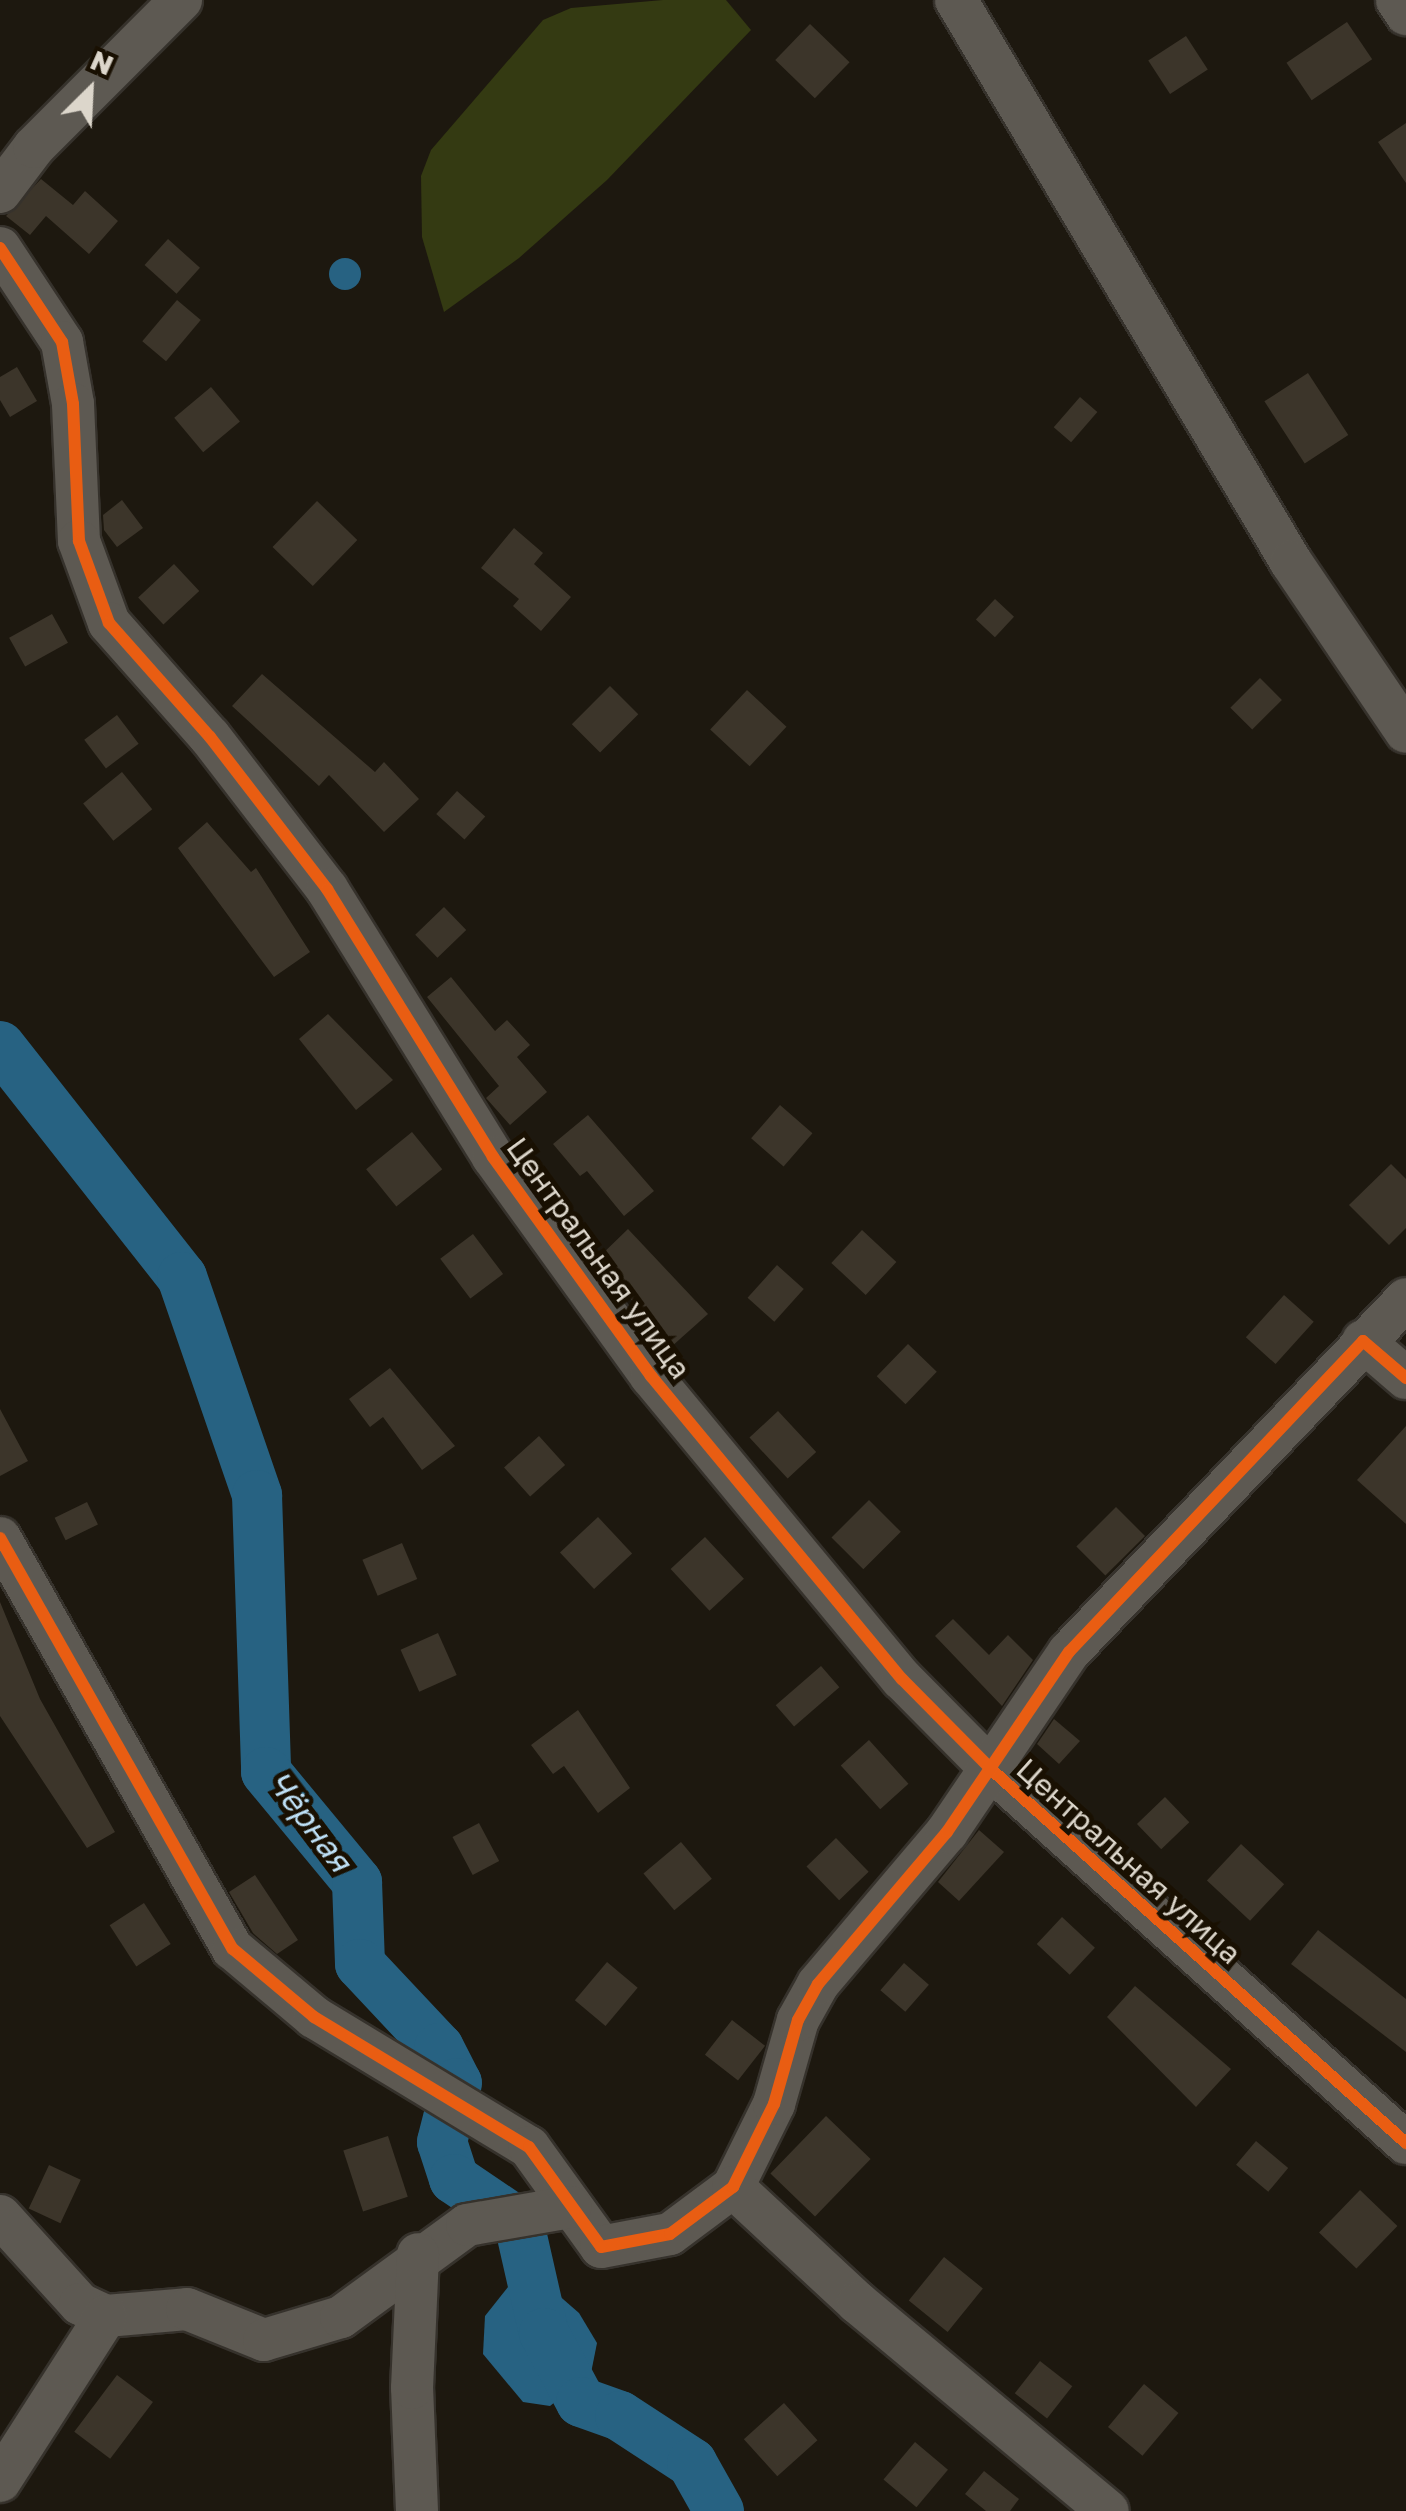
<!DOCTYPE html>
<meta charset="utf-8">
<style>
body{margin:0}
#map{position:relative;width:1406px;height:2511px;overflow:hidden;background:#1d180f;font-family:"Golos Text",sans-serif}
div>[style]{position:absolute}
.green>*{inset:0;background:#343a12}
.water>*{inset:0;background:#276282}
.round{border-radius:50%}
.river>*{height:50px;margin:-25px;padding:0 25px;transform-origin:25px;border-radius:25px;background:#276282}
.building>*{inset:0;background:#3c352a;transform-origin:0 0}
.roads{filter:drop-shadow(2px 0 #36322c) drop-shadow(-2px 0 #36322c) drop-shadow(0 2px #36322c) drop-shadow(0 -2px #36322c)}
.minor>*{height:42px;margin:-21px;padding:0 21px;transform-origin:21px;border-radius:21px;background:#5d5952}
.cycleway>*{height:12px;margin:-6px;padding:0 6px;transform-origin:6px;border-radius:6px;background:#e95d12}
span{translate:-50% -50%;white-space:nowrap;text-align:center;line-height:1.15;-webkit-text-stroke:10px #191002;paint-order:stroke}
.street-label{font-size:30px;color:#dcd6cb}
.water-label{font-size:32px;color:#bee0f6;font-style:italic}
.north{position:absolute;left:40px;top:40px;width:100px;height:100px;-webkit-text-stroke:8px #191002;paint-order:stroke;rotate:24deg;font-size:28px;font-weight:700;line-height:40px;text-align:center;color:#dcd6cb}
.north::after{content:'';display:block;margin:auto;width:35px;height:45px;background:#dcd6cb;clip-path:polygon(50% 0,100% 100%,50% 72%,0 100%)}
</style>
<div id="map">
<div class="green">
<i style="clip-path:polygon(663px 0,726px 0,751px 30px,607px 180px,519px 258px,444px 312px,422px 237px,421px 176px,431px 150px,543px 20px,571px 8px)"></i>
</div>
<div class="water">
<i class="round" style="left:329px;top:258px;width:32px;height:32px"></i>
<i style="clip-path:polygon(548px 2286px,579px 2313px,597px 2343px,591px 2373px,550px 2406px,523px 2402px,483px 2354px,485px 2316px,508px 2287px)"></i>
</div>
<div class="river">
<i style="left:0;top:1046px;width:294px;rotate:51.8deg"></i>
<i style="left:182px;top:1277px;width:231px;rotate:71deg"></i>
<i style="left:257px;top:1495px;width:277px;rotate:88.1deg"></i>
<i style="left:266px;top:1772px;width:143px;rotate:50.4deg"></i>
<i style="left:357px;top:1882px;width:82px;rotate:87.9deg"></i>
<i style="left:360px;top:1964px;width:115px;rotate:46.8deg"></i>
<i style="left:439px;top:2048px;width:39px;rotate:63deg"></i>
<i style="left:457px;top:2083px;width:61px;rotate:104.3deg"></i>
<i style="left:442px;top:2142px;width:39px;rotate:72deg"></i>
<i style="left:454px;top:2179px;width:78px;rotate:34.1deg"></i>
<i style="left:519px;top:2223px;width:113px;rotate:77.2deg"></i>
<i style="left:544px;top:2333px;width:78px;rotate:61.8deg"></i>
<i style="left:581px;top:2402px;width:41px;rotate:19.7deg"></i>
<i style="left:620px;top:2416px;width:86px;rotate:33.1deg"></i>
<i style="left:692px;top:2463px;width:55px;rotate:60.6deg"></i>
</div>
<div class="building">
<i style="left:1347px;top:22px;width:45px;height:73px;rotate:56deg"></i>
<i style="left:810px;top:24px;width:55px;height:50px;rotate:44deg"></i>
<i style="left:1186px;top:36px;width:40px;height:45px;rotate:57deg"></i>
<i style="clip-path:polygon(1406px 123px,1406px 183px,1378px 142px)"></i>
<i style="clip-path:polygon(41px 179px,73px 205px,85px 191px,118px 221px,89px 254px,46px 216px,30px 235px,6px 216px)"></i>
<i style="left:168px;top:239px;width:43px;height:35px;rotate:42deg"></i>
<i style="left:177px;top:300px;width:31px;height:54px;rotate:40deg"></i>
<i style="clip-path:polygon(17px 367px,37px 401px,10px 417px,0 400px,0 377px)"></i>
<i style="left:1308px;top:373px;width:74px;height:52px;rotate:57deg"></i>
<i style="left:211px;top:387px;width:45px;height:48px;rotate:50deg"></i>
<i style="left:1080px;top:397px;width:23px;height:40px;rotate:41deg"></i>
<i style="clip-path:polygon(122px 500px,143px 528px,117px 547px,104px 530px,103px 515px)"></i>
<i style="left:317px;top:501px;width:56px;height:64px;rotate:44deg"></i>
<i style="clip-path:polygon(514px 528px,543px 553px,534px 564px,571px 597px,541px 631px,513px 606px,519px 599px,481px 568px)"></i>
<i style="left:174px;top:564px;width:37px;height:49px;rotate:47deg"></i>
<i style="left:995px;top:599px;width:26px;height:28px;rotate:43deg"></i>
<i style="left:52px;top:614px;width:33px;height:49px;rotate:61deg"></i>
<i style="clip-path:polygon(262px 674px,375px 772px,384px 762px,419px 799px,384px 832px,329px 775px,319px 786px,232px 706px)"></i>
<i style="left:1260px;top:678px;width:31px;height:42px;rotate:45deg"></i>
<i style="left:610px;top:686px;width:40px;height:54px;rotate:45deg"></i>
<i style="left:747px;top:690px;width:54px;height:54px;rotate:43deg"></i>
<i style="left:117px;top:715px;width:36px;height:41px;rotate:53deg"></i>
<i style="left:122px;top:772px;width:48px;height:50px;rotate:51deg"></i>
<i style="left:457px;top:791px;width:38px;height:31px;rotate:42deg"></i>
<i style="clip-path:polygon(207px 822px,251px 872px,256px 868px,310px 952px,274px 977px,178px 848px)"></i>
<i style="left:444px;top:907px;width:32px;height:40px;rotate:46deg"></i>
<i style="clip-path:polygon(451px 977px,495px 1031px,507px 1020px,530px 1045px,517px 1057px,547px 1092px,510px 1125px,486px 1098px,499px 1086px,427px 997px)"></i>
<i style="clip-path:polygon(328px 1014px,393px 1080px,356px 1110px,299px 1039px)"></i>
<i style="left:780px;top:1105px;width:43px;height:44px;rotate:41deg"></i>
<i style="clip-path:polygon(588px 1115px,654px 1191px,624px 1216px,587px 1171px,580px 1176px,553px 1144px)"></i>
<i style="left:412px;top:1132px;width:48px;height:59px;rotate:51deg"></i>
<i style="clip-path:polygon(1391px 1164px,1406px 1179px,1406px 1228px,1389px 1245px,1349px 1205px)"></i>
<i style="clip-path:polygon(628px 1229px,708px 1314px,671px 1347px,597px 1259px)"></i>
<i style="left:862px;top:1230px;width:47px;height:45px;rotate:43deg"></i>
<i style="left:473px;top:1234px;width:50px;height:41px;rotate:53deg"></i>
<i style="left:777px;top:1265px;width:36px;height:44px;rotate:42deg"></i>
<i style="left:1284px;top:1295px;width:40px;height:57px;rotate:42deg"></i>
<i style="left:908px;top:1344px;width:40px;height:45px;rotate:44deg"></i>
<i style="clip-path:polygon(390px 1368px,455px 1446px,422px 1470px,383px 1417px,370px 1427px,349px 1399px)"></i>
<i style="clip-path:polygon(0 1409px,28px 1461px,0 1476px)"></i>
<i style="left:778px;top:1411px;width:56px;height:39px;rotate:47deg"></i>
<i style="clip-path:polygon(1406px 1426px,1406px 1524px,1357px 1480px)"></i>
<i style="left:539px;top:1436px;width:39px;height:47px;rotate:48deg"></i>
<i style="left:869px;top:1500px;width:45px;height:53px;rotate:45deg"></i>
<i style="left:87px;top:1502px;width:25px;height:36px;rotate:64deg"></i>
<i style="left:1116px;top:1507px;width:41px;height:56px;rotate:45deg"></i>
<i style="left:598px;top:1517px;width:50px;height:52px;rotate:47deg"></i>
<i style="left:705px;top:1537px;width:57px;height:47px;rotate:47deg"></i>
<i style="left:402px;top:1543px;width:39px;height:43px;rotate:67deg"></i>
<i style="clip-path:polygon(0 1602px,40px 1699px,115px 1832px,87px 1848px,0 1716px)"></i>
<i style="clip-path:polygon(953px 1619px,989px 1655px,1008px 1635px,1033px 1660px,1002px 1706px,935px 1636px)"></i>
<i style="left:438px;top:1633px;width:46px;height:41px;rotate:66deg"></i>
<i style="left:821px;top:1666px;width:28px;height:60px;rotate:49deg"></i>
<i style="clip-path:polygon(578px 1710px,630px 1788px,598px 1813px,564px 1766px,553px 1774px,531px 1745px)"></i>
<i style="clip-path:polygon(1054px 1719px,1080px 1741px,1059px 1764px,1037px 1744px)"></i>
<i style="left:869px;top:1740px;width:59px;height:38px;rotate:48deg"></i>
<i style="left:1165px;top:1797px;width:35px;height:39px;rotate:46deg"></i>
<i style="left:479px;top:1823px;width:43px;height:30px;rotate:62deg"></i>
<i style="clip-path:polygon(979px 1830px,1004px 1852px,959px 1901px,938px 1882px)"></i>
<i style="left:836px;top:1838px;width:47px;height:41px;rotate:46deg"></i>
<i style="left:681px;top:1842px;width:48px;height:49px;rotate:50deg"></i>
<i style="left:1241px;top:1844px;width:59px;height:50px;rotate:43deg"></i>
<i style="clip-path:polygon(255px 1875px,298px 1940px,277px 1954px,253px 1933px,229px 1892px)"></i>
<i style="left:144px;top:1903px;width:49px;height:41px;rotate:57deg"></i>
<i style="left:1062px;top:1917px;width:45px;height:37px;rotate:43deg"></i>
<i style="clip-path:polygon(1318px 1930px,1406px 1999px,1406px 2052px,1291px 1964px)"></i>
<i style="left:607px;top:1962px;width:40px;height:50px;rotate:40deg"></i>
<i style="left:904px;top:1963px;width:33px;height:36px;rotate:41deg"></i>
<i style="clip-path:polygon(1135px 1986px,1231px 2069px,1196px 2107px,1107px 2017px)"></i>
<i style="left:732px;top:2020px;width:42px;height:44px;rotate:38deg"></i>
<i style="left:826px;top:2116px;width:62px;height:80px;rotate:44deg"></i>
<i style="left:388px;top:2136px;width:64px;height:47px;rotate:72deg"></i>
<i style="left:1256px;top:2141px;width:42px;height:31px;rotate:40deg"></i>
<i style="left:49px;top:2165px;width:35px;height:48px;rotate:25deg"></i>
<i style="left:1360px;top:2190px;width:52px;height:59px;rotate:44deg"></i>
<i style="left:944px;top:2257px;width:50px;height:56px;rotate:39deg"></i>
<i style="left:1040px;top:2361px;width:41px;height:41px;rotate:38deg"></i>
<i style="left:117px;top:2375px;width:45px;height:71px;rotate:37deg"></i>
<i style="left:1144px;top:2384px;width:45px;height:56px;rotate:40deg"></i>
<i style="left:784px;top:2403px;width:50px;height:54px;rotate:48deg"></i>
<i style="left:915px;top:2442px;width:43px;height:49px;rotate:40deg"></i>
<i style="clip-path:polygon(984px 2471px,1019px 2499px,1010px 2511px,986px 2511px,965px 2494px)"></i>
</div>
<div class="roads">
<div class="minor">
<i style="left:956px;top:0;width:654px;rotate:59.2deg"></i>
<i style="left:1291px;top:562px;width:205px;rotate:55.9deg"></i>
<i style="left:1397px;top:0;width:17px;rotate:57deg"></i>
<i style="left:0;top:192px;width:56px;rotate:-52.9deg"></i>
<i style="left:34px;top:147px;width:208px;rotate:-45deg"></i>
<i style="left:0;top:248px;width:113px;rotate:56.6deg"></i>
<i style="left:62px;top:342px;width:63px;rotate:79.9deg"></i>
<i style="left:73px;top:404px;width:137px;rotate:87.5deg"></i>
<i style="left:79px;top:541px;width:87px;rotate:69.9deg"></i>
<i style="left:109px;top:623px;width:152px;rotate:48.5deg"></i>
<i style="left:210px;top:737px;width:192px;rotate:52.4deg"></i>
<i style="left:327px;top:889px;width:315px;rotate:58.2deg"></i>
<i style="left:493px;top:1157px;width:270px;rotate:54.2deg"></i>
<i style="left:651px;top:1376px;width:393px;rotate:50.4deg"></i>
<i style="left:902px;top:1679px;width:129px;rotate:45.3deg"></i>
<i style="left:993px;top:1771px;width:556px;rotate:42.01deg"></i>
<i style="left:1363px;top:1341px;width:57px;rotate:40.7deg"></i>
<i style="left:0;top:1538px;width:472px;rotate:60.5deg"></i>
<i style="left:233px;top:1949px;width:106px;rotate:40deg"></i>
<i style="left:314px;top:2017px;width:251px;rotate:31.2deg"></i>
<i style="left:529px;top:2147px;width:123px;rotate:54.2deg"></i>
<i style="left:601px;top:2247px;width:70px;rotate:-10.7deg"></i>
<i style="left:670px;top:2234px;width:79px;rotate:-36.7deg"></i>
<i style="left:733px;top:2187px;width:93px;rotate:-63.7deg"></i>
<i style="left:774px;top:2104px;width:87px;rotate:-74.1deg"></i>
<i style="left:798px;top:2020px;width:41px;rotate:-60.9deg"></i>
<i style="left:818px;top:1984px;width:199px;rotate:-49.7deg"></i>
<i style="left:947px;top:1832px;width:217px;rotate:-55.9deg"></i>
<i style="left:1069px;top:1652px;width:488px;rotate:-46.3deg"></i>
<i style="left:733px;top:2187px;width:171px;rotate:42.9deg"></i>
<i style="left:858px;top:2303px;width:325px;rotate:39.8deg"></i>
<i style="left:0;top:2216px;width:119px;rotate:47.7deg"></i>
<i style="left:80px;top:2304px;width:29px;rotate:25deg"></i>
<i style="left:106px;top:2316px;width:81px;rotate:-4.9deg"></i>
<i style="left:187px;top:2309px;width:83px;rotate:21.9deg"></i>
<i style="left:264px;top:2340px;width:80px;rotate:-16.6deg"></i>
<i style="left:341px;top:2317px;width:156px;rotate:-36.1deg"></i>
<i style="left:467px;top:2225px;width:105px;rotate:-9.9deg"></i>
<i style="left:0;top:2481px;width:196px;rotate:-57.3deg"></i>
<i style="left:417px;top:2511px;width:123px;rotate:-92.3deg"></i>
<i style="left:412px;top:2388px;width:134px;rotate:-87.4deg"></i>
</div>
</div>
<div class="cycleway">
<i style="left:0;top:248px;width:113px;rotate:56.6deg"></i>
<i style="left:62px;top:342px;width:63px;rotate:79.9deg"></i>
<i style="left:73px;top:404px;width:137px;rotate:87.5deg"></i>
<i style="left:79px;top:541px;width:87px;rotate:69.9deg"></i>
<i style="left:109px;top:623px;width:152px;rotate:48.5deg"></i>
<i style="left:210px;top:737px;width:192px;rotate:52.4deg"></i>
<i style="left:327px;top:889px;width:315px;rotate:58.2deg"></i>
<i style="left:493px;top:1157px;width:270px;rotate:54.2deg"></i>
<i style="left:651px;top:1376px;width:393px;rotate:50.4deg"></i>
<i style="left:902px;top:1679px;width:129px;rotate:45.3deg"></i>
<i style="left:993px;top:1771px;width:556px;rotate:42.01deg"></i>
<i style="left:0;top:1538px;width:472px;rotate:60.5deg"></i>
<i style="left:233px;top:1949px;width:106px;rotate:40deg"></i>
<i style="left:314px;top:2017px;width:251px;rotate:31.2deg"></i>
<i style="left:529px;top:2147px;width:123px;rotate:54.2deg"></i>
<i style="left:601px;top:2247px;width:70px;rotate:-10.7deg"></i>
<i style="left:670px;top:2234px;width:79px;rotate:-36.7deg"></i>
<i style="left:733px;top:2187px;width:93px;rotate:-63.7deg"></i>
<i style="left:774px;top:2104px;width:87px;rotate:-74.1deg"></i>
<i style="left:798px;top:2020px;width:41px;rotate:-60.9deg"></i>
<i style="left:818px;top:1984px;width:199px;rotate:-49.7deg"></i>
<i style="left:947px;top:1832px;width:217px;rotate:-55.9deg"></i>
<i style="left:1069px;top:1652px;width:428px;rotate:-46.6deg"></i>
<i style="left:1363px;top:1341px;width:57px;rotate:40.7deg"></i>
</div>
<div class="street-label">
<span style="left:599px;top:1258px;rotate:54deg">Центральная улица</span>
<span style="left:1129px;top:1861px;rotate:42deg">Центральная улица</span>
</div>
<div class="water-label">
<span style="left:310px;top:1821px;rotate:53deg">Чёрная</span>
</div>
<div class="north">N</div>
</div>
